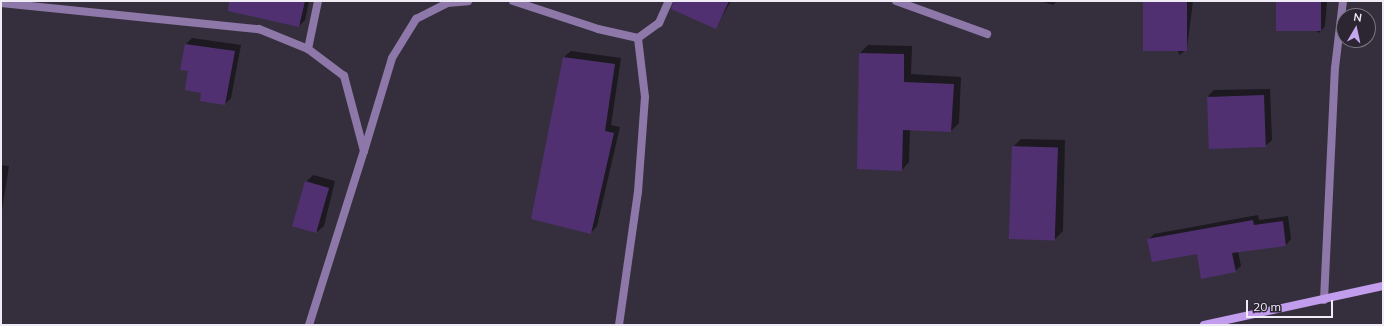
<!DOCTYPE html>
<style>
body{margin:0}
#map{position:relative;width:1384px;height:326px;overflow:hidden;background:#352f3d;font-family:Mulish,sans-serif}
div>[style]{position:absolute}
.shadow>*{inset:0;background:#0007}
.building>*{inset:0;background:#513072;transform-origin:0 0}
.street>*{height:8px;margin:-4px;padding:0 4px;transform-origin:4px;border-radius:4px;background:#8e78a9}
.secondary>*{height:8px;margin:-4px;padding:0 4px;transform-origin:4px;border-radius:4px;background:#c29ded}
span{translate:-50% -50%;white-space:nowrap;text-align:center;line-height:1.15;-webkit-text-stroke:3px #2b2632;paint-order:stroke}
.frame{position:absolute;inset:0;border:2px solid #f0ecf5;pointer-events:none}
.north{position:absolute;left:1336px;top:8px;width:40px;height:40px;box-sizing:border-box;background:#2b2632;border:1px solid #7a7580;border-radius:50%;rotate:9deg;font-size:11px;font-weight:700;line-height:16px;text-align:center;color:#f0ecf5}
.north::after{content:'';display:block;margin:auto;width:14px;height:18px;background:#c7a6ef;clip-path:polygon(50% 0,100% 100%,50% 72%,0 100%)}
.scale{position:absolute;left:1246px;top:300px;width:87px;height:18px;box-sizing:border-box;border:2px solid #f0ecf5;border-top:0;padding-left:5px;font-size:12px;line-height:14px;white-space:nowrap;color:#f0ecf5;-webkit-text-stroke:3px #2b2632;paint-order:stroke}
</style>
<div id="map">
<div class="shadow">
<i style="clip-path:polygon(245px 1px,309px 1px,305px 20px,299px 26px)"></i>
<i style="clip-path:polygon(699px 1px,731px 1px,716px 27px)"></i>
<i style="clip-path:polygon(1039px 1px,1057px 1px,1053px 5px)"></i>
<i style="clip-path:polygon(1144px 1px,1193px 1px,1187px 48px,1180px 55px)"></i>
<i style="clip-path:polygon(1277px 1px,1327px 1px,1325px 26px,1319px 33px)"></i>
<i style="clip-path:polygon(192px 38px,241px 45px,231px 98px,225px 104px,203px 93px,190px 71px,186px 44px)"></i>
<i style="clip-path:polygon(868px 45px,912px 46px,911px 74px,961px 77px,959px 123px,951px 131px,910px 129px,909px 162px,902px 170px,860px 53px)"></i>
<i style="clip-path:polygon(571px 51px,621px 58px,611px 125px,620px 127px,597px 226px,591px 233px,564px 57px)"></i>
<i style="clip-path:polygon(1270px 89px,1272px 140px,1265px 146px,1208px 96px,1214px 90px)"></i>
<i style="clip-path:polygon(1021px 139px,1065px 140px,1063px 231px,1055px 239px,1013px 147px)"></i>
<i style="clip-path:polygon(1px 165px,9px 166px,1px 216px)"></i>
<i style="clip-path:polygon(313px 175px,335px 181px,324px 226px,317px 232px,306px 182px)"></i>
<i style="clip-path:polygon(1258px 215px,1259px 220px,1288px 216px,1291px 239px,1286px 245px,1238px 251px,1241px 266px,1235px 271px,1198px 253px,1149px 239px,1154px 234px)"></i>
</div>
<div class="building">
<i style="clip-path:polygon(229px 1px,305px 1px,299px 27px,228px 11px)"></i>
<i style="clip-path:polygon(674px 1px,729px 1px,716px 29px,671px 9px)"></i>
<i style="left:1143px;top:1px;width:44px;height:50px"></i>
<i style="left:1276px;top:1px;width:45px;height:30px"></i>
<i style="clip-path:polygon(185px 44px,235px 51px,225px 105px,200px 101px,201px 93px,185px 90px,188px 71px,180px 70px)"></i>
<i style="clip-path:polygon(859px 53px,904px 54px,904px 82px,954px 84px,951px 132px,903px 130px,902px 171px,857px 169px)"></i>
<i style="clip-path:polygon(563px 57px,615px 64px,605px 131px,614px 133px,591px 234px,531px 219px)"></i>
<i style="left:1264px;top:95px;width:52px;height:57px;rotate:88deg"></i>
<i style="left:1012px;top:146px;width:46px;height:93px;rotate:2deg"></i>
<i style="left:305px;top:181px;width:25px;height:47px;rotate:16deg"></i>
<i style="clip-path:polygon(1253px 220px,1254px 225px,1283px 221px,1286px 246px,1232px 253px,1236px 272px,1201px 279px,1197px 254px,1152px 262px,1147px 239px)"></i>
</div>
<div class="street">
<i style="left:513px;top:1px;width:89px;rotate:18.2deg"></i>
<i style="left:598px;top:29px;width:41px;rotate:12.7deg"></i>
<i style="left:638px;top:38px;width:26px;rotate:-36deg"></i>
<i style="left:659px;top:23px;width:24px;rotate:-66deg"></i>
<i style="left:896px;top:1px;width:97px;rotate:19.9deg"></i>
<i style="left:1px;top:3px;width:259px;rotate:5.8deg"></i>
<i style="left:259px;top:29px;width:53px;rotate:22.2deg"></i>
<i style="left:364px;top:151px;width:97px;rotate:-73.2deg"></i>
<i style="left:392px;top:58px;width:46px;rotate:-58.4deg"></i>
<i style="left:416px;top:19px;width:35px;rotate:-27deg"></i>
<i style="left:447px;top:3px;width:21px;rotate:-5deg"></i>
<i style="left:1324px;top:300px;width:232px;rotate:-87.3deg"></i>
<i style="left:1335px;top:68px;width:67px;rotate:-83.2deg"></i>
<i style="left:309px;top:325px;width:182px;rotate:-72.5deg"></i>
<i style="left:364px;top:151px;width:78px;rotate:-104.9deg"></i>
<i style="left:344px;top:76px;width:45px;rotate:-143.1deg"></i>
<i style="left:308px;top:49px;width:49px;rotate:-78.2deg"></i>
<i style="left:619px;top:325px;width:134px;rotate:-81.9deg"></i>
<i style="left:638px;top:192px;width:95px;rotate:-85.8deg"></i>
<i style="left:645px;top:97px;width:59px;rotate:-96.8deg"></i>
</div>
<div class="secondary">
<i style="left:1204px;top:325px;width:183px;rotate:-12.3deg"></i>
</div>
<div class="frame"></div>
<div class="north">N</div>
<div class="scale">20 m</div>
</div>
